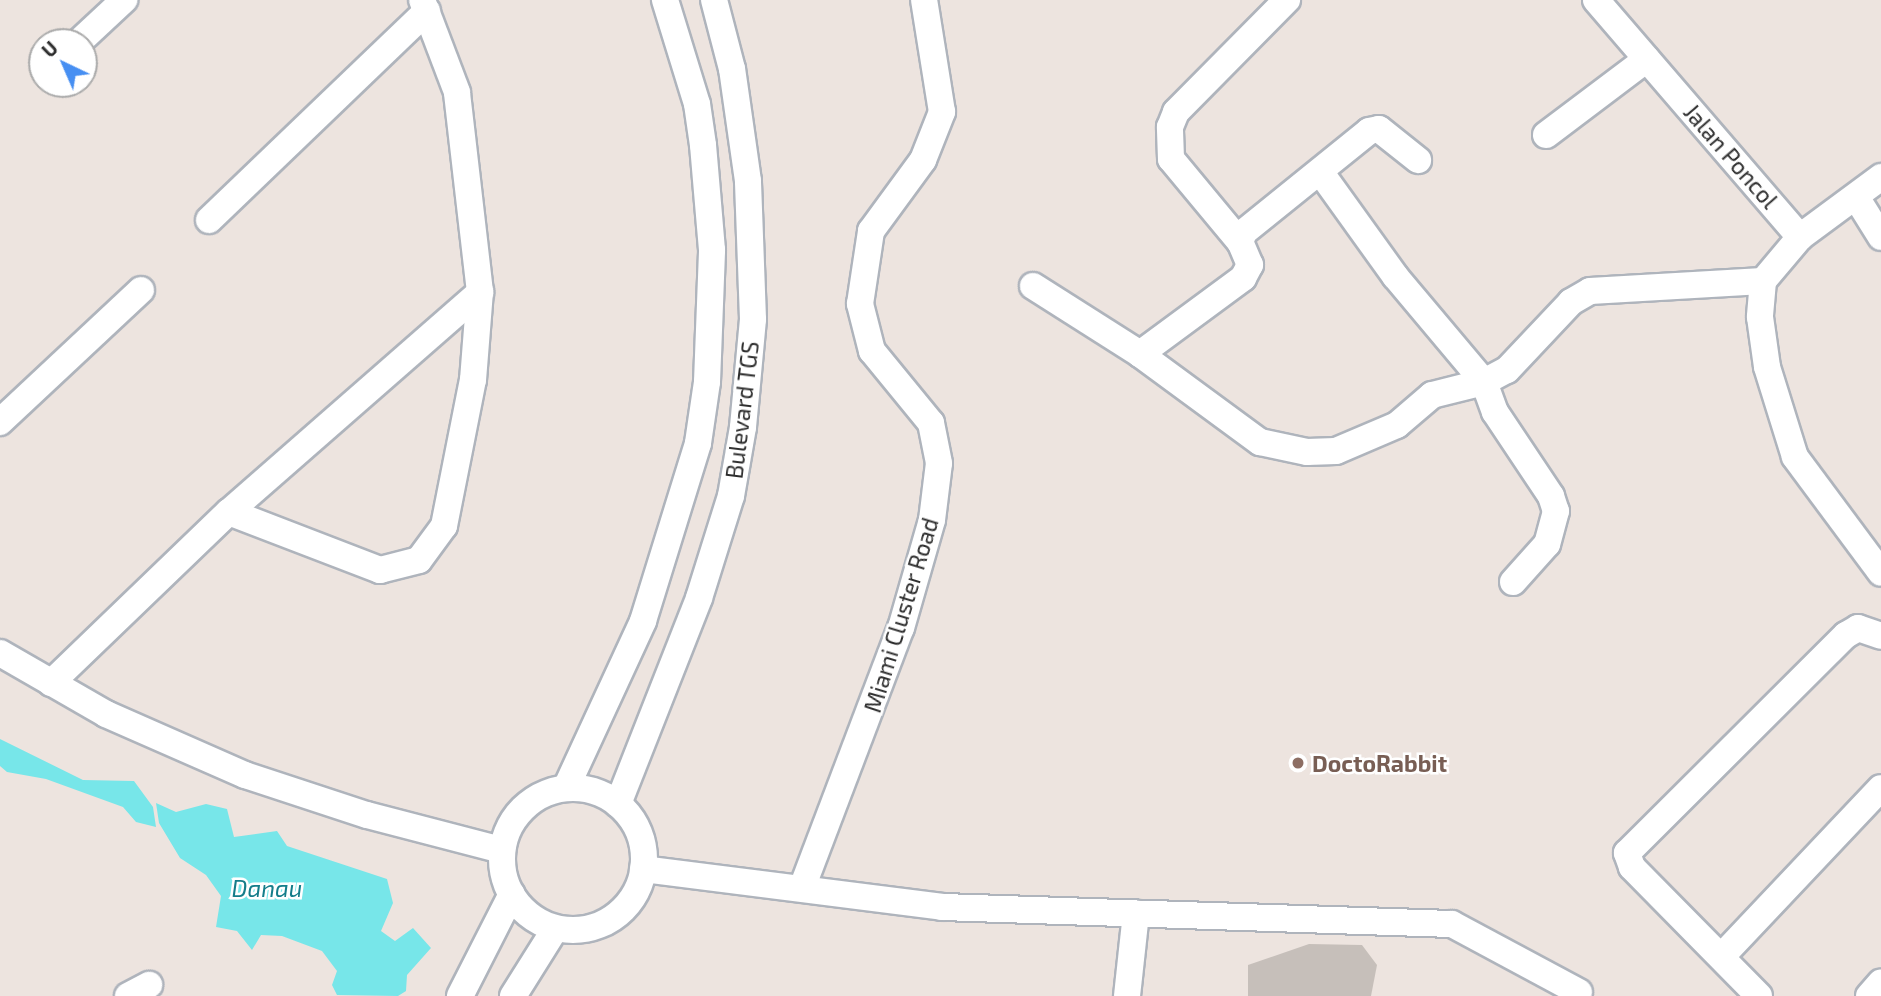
<!DOCTYPE html>
<style>
body{margin:0}
#map{position:relative;width:1881px;height:996px;overflow:hidden;background:#ede4df;font-family:"Exo 2",sans-serif}
div>[style]{position:absolute}
.water>*{inset:0;background:#77e6e9}
.building>*{inset:0;background:#c6bfba}
.roads{filter:drop-shadow(2px 0 #afb4bc) drop-shadow(-2px 0 #afb4bc) drop-shadow(0 2px #afb4bc) drop-shadow(0 -2px #afb4bc)}
.minor>*{height:26px;margin:-13px;padding:0 13px;transform-origin:13px;border-radius:13px;background:#fff}
.minor>.ring{margin:-13px;padding:0;box-sizing:content-box;background:none;border:26px solid #fff;border-radius:50%}
.dots>*{width:19px;height:19px;translate:-50% -50%;box-sizing:border-box;border:4px solid #fff;border-radius:50%}
span{translate:-50% -50%;white-space:nowrap;text-align:center;line-height:1.15;-webkit-text-stroke:5px #fff;paint-order:stroke}
.street-label{font-size:23px;color:#2c2c2c}
.education-label{font-size:23px;color:#785e54;font-weight:700}
.left{translate:0 -50%;text-align:left}
.water-label{font-size:24px;color:#147d8a;font-style:italic}
.north{position:absolute;left:28px;top:28px;width:70px;height:70px;box-sizing:border-box;background:#fff;border:2px solid #ababab;border-radius:50%;rotate:316deg;font-size:19px;font-weight:700;line-height:28px;text-align:center;color:#2c2c2c}
.north::after{content:'';display:block;margin:auto;width:24px;height:32px;background:#478ff2;clip-path:polygon(50% 0,100% 100%,50% 72%,0 100%)}
</style>
<div id="map">
<div class="water">
<i style="clip-path:polygon(0 739px,83px 780px,134px 781px,153px 807px,156px 827px,136px 822px,123px 807px,46px 779px,7px 772px,0 766px)"></i>
<i style="clip-path:polygon(156px 803px,176px 812px,206px 804px,227px 809px,234px 837px,277px 831px,287px 846px,387px 879px,393px 903px,381px 931px,395px 941px,413px 928px,431px 948px,407px 975px,406px 991px,398px 996px,337px 995px,332px 985px,337px 971px,322px 951px,282px 936px,261px 935px,252px 950px,237px 931px,216px 927px,221px 896px,206px 875px,180px 858px,159px 823px)"></i>
</div>
<div class="building">
<i style="clip-path:polygon(1309px 944px,1362px 945px,1377px 965px,1371px 996px,1248px 996px,1248px 965px)"></i>
</div>
<div class="roads">
<div class="minor">
<i style="left:1596px;top:0;width:313px;rotate:49.3deg"></i>
<i style="left:79px;top:42px;width:62px;rotate:-43deg"></i>
<i style="left:1546px;top:135px;width:126px;rotate:-37deg"></i>
<i style="left:1321px;top:173px;width:127px;rotate:54.3deg"></i>
<i style="left:1395px;top:276px;width:138px;rotate:50deg"></i>
<i style="left:1484px;top:382px;width:32px;rotate:70deg"></i>
<i style="left:1495px;top:412px;width:101px;rotate:56.3deg"></i>
<i style="left:1551px;top:496px;width:16px;rotate:72deg"></i>
<i style="left:1556px;top:511px;width:34px;rotate:105deg"></i>
<i style="left:1547px;top:544px;width:51px;rotate:131.8deg"></i>
<i style="left:1856px;top:197px;width:47px;rotate:58deg"></i>
<i style="left:209px;top:220px;width:302px;rotate:-43.8deg"></i>
<i style="left:1240px;top:242px;width:108px;rotate:-129.7deg"></i>
<i style="left:1171px;top:159px;width:32px;rotate:-92deg"></i>
<i style="left:1170px;top:127px;width:16px;rotate:-68deg"></i>
<i style="left:1176px;top:112px;width:158px;rotate:-45.3deg"></i>
<i style="left:1763px;top:281px;width:36px;rotate:95deg"></i>
<i style="left:1760px;top:317px;width:50px;rotate:82deg"></i>
<i style="left:1767px;top:367px;width:94px;rotate:72.7deg"></i>
<i style="left:1795px;top:457px;width:144px;rotate:53.4deg"></i>
<i style="left:1033px;top:286px;width:127px;rotate:32.4deg"></i>
<i style="left:1140px;top:354px;width:149px;rotate:36.3deg"></i>
<i style="left:1260px;top:442px;width:48px;rotate:12deg"></i>
<i style="left:1307px;top:452px;width:29px;rotate:-2deg"></i>
<i style="left:1336px;top:451px;width:66px;rotate:-23.1deg"></i>
<i style="left:1397px;top:425px;width:46px;rotate:-40.6deg"></i>
<i style="left:1432px;top:395px;width:54px;rotate:-14deg"></i>
<i style="left:1484px;top:382px;width:26px;rotate:-28deg"></i>
<i style="left:1507px;top:370px;width:93px;rotate:-46.7deg"></i>
<i style="left:1571px;top:302px;width:22px;rotate:-30deg"></i>
<i style="left:1590px;top:291px;width:173px;rotate:-3.3deg"></i>
<i style="left:1763px;top:281px;width:57px;rotate:-49.9deg"></i>
<i style="left:1800px;top:237px;width:101px;rotate:-36.5deg"></i>
<i style="left:1140px;top:354px;width:128px;rotate:-36.4deg"></i>
<i style="left:1243px;top:278px;width:15px;rotate:-62deg"></i>
<i style="left:1250px;top:265px;width:25px;rotate:-113deg"></i>
<i style="left:1240px;top:242px;width:11px;rotate:-68deg"></i>
<i style="left:1244px;top:232px;width:161px;rotate:-38.9deg"></i>
<i style="left:1369px;top:131px;width:10px;rotate:-11deg"></i>
<i style="left:1379px;top:129px;width:50px;rotate:38.5deg"></i>
<i style="left:0;top:422px;width:193px;rotate:-43.1deg"></i>
<i style="left:229px;top:512px;width:162px;rotate:21deg"></i>
<i style="left:380px;top:570px;width:40px;rotate:-14.4deg"></i>
<i style="left:419px;top:560px;width:42px;rotate:-53.7deg"></i>
<i style="left:444px;top:526px;width:149px;rotate:-78.8deg"></i>
<i style="left:473px;top:380px;width:88px;rotate:-85.5deg"></i>
<i style="left:480px;top:292px;width:201px;rotate:-96.6deg"></i>
<i style="left:457px;top:92px;width:98px;rotate:-110.8deg"></i>
<i style="left:0;top:653px;width:122px;rotate:29.9deg"></i>
<i style="left:106px;top:714px;width:152px;rotate:23.7deg"></i>
<i style="left:245px;top:775px;width:128px;rotate:18.2deg"></i>
<i style="left:367px;top:815px;width:138px;rotate:14.6deg"></i>
<i style="left:51px;top:683px;width:247px;rotate:-43.9deg"></i>
<i style="left:229px;top:512px;width:334px;rotate:-41.2deg"></i>
<i style="left:566px;top:788px;width:184px;rotate:-65.2deg"></i>
<i style="left:643px;top:621px;width:186px;rotate:-72.8deg"></i>
<i style="left:698px;top:443px;width:62px;rotate:-81.6deg"></i>
<i style="left:707px;top:382px;width:132px;rotate:-87.8deg"></i>
<i style="left:712px;top:250px;width:105px;rotate:-94.9deg"></i>
<i style="left:703px;top:145px;width:41px;rotate:-98.3deg"></i>
<i style="left:697px;top:104px;width:109px;rotate:-107.1deg"></i>
<i class="ring" style="left:502px;top:788px;width:116px;height:116px"></i>
<i style="left:618px;top:804px;width:221px;rotate:-68.5deg"></i>
<i style="left:699px;top:598px;width:107px;rotate:-72.6deg"></i>
<i style="left:731px;top:496px;width:70px;rotate:-80.1deg"></i>
<i style="left:743px;top:427px;width:108px;rotate:-84.7deg"></i>
<i style="left:753px;top:319px;width:138px;rotate:-92.1deg"></i>
<i style="left:748px;top:181px;width:113px;rotate:-98.1deg"></i>
<i style="left:732px;top:69px;width:71px;rotate:-104.6deg"></i>
<i style="left:643px;top:869px;width:301px;rotate:7.2deg"></i>
<i style="left:942px;top:907px;width:510px;rotate:1.91deg"></i>
<i style="left:1452px;top:924px;width:144px;rotate:28.2deg"></i>
<i style="left:802px;top:888px;width:278px;rotate:-69.2deg"></i>
<i style="left:901px;top:628px;width:112px;rotate:-74deg"></i>
<i style="left:932px;top:520px;width:57px;rotate:-83deg"></i>
<i style="left:939px;top:463px;width:41px;rotate:-101.3deg"></i>
<i style="left:931px;top:423px;width:93px;rotate:-129.3deg"></i>
<i style="left:872px;top:351px;width:49px;rotate:-104.3deg"></i>
<i style="left:860px;top:304px;width:74px;rotate:-81.4deg"></i>
<i style="left:871px;top:231px;width:88px;rotate:-53.8deg"></i>
<i style="left:923px;top:160px;width:52px;rotate:-68.4deg"></i>
<i style="left:942px;top:112px;width:113px;rotate:-99.1deg"></i>
<i style="left:1722px;top:956px;width:231px;rotate:-46.6deg"></i>
<i style="left:128px;top:996px;width:24px;rotate:-28deg"></i>
<i style="left:460px;top:996px;width:114px;rotate:-63deg"></i>
<i style="left:513px;top:996px;width:79px;rotate:-57.9deg"></i>
<i style="left:1127px;top:996px;width:83px;rotate:-83.8deg"></i>
<i style="left:1759px;top:996px;width:181px;rotate:-134.6deg"></i>
<i style="left:1632px;top:867px;width:15px;rotate:-110deg"></i>
<i style="left:1627px;top:853px;width:309px;rotate:-44.9deg"></i>
<i style="left:1846px;top:635px;width:14px;rotate:-30deg"></i>
<i style="left:1858px;top:628px;width:24px;rotate:19deg"></i>
<i style="left:1869px;top:996px;width:18px;rotate:-49deg"></i>
</div>
</div>
<div class="dots">
<i style="left:1298px;top:763px;background:#8d6e63"></i>
</div>
<div class="street-label">
<span style="left:1731px;top:156px;rotate:49deg">Jalan Poncol</span>
<span style="left:742px;top:410px;rotate:-83deg">Bulevard TGS</span>
<span style="left:901px;top:615px;rotate:-73deg">Miami Cluster Road</span>
</div>
<div class="education-label">
<span class="left" style="left:1312px;top:763px">DoctoRabbit</span>
</div>
<div class="water-label">
<span style="left:267px;top:888px">Danau</span>
</div>
<div class="north">U</div>
</div>
